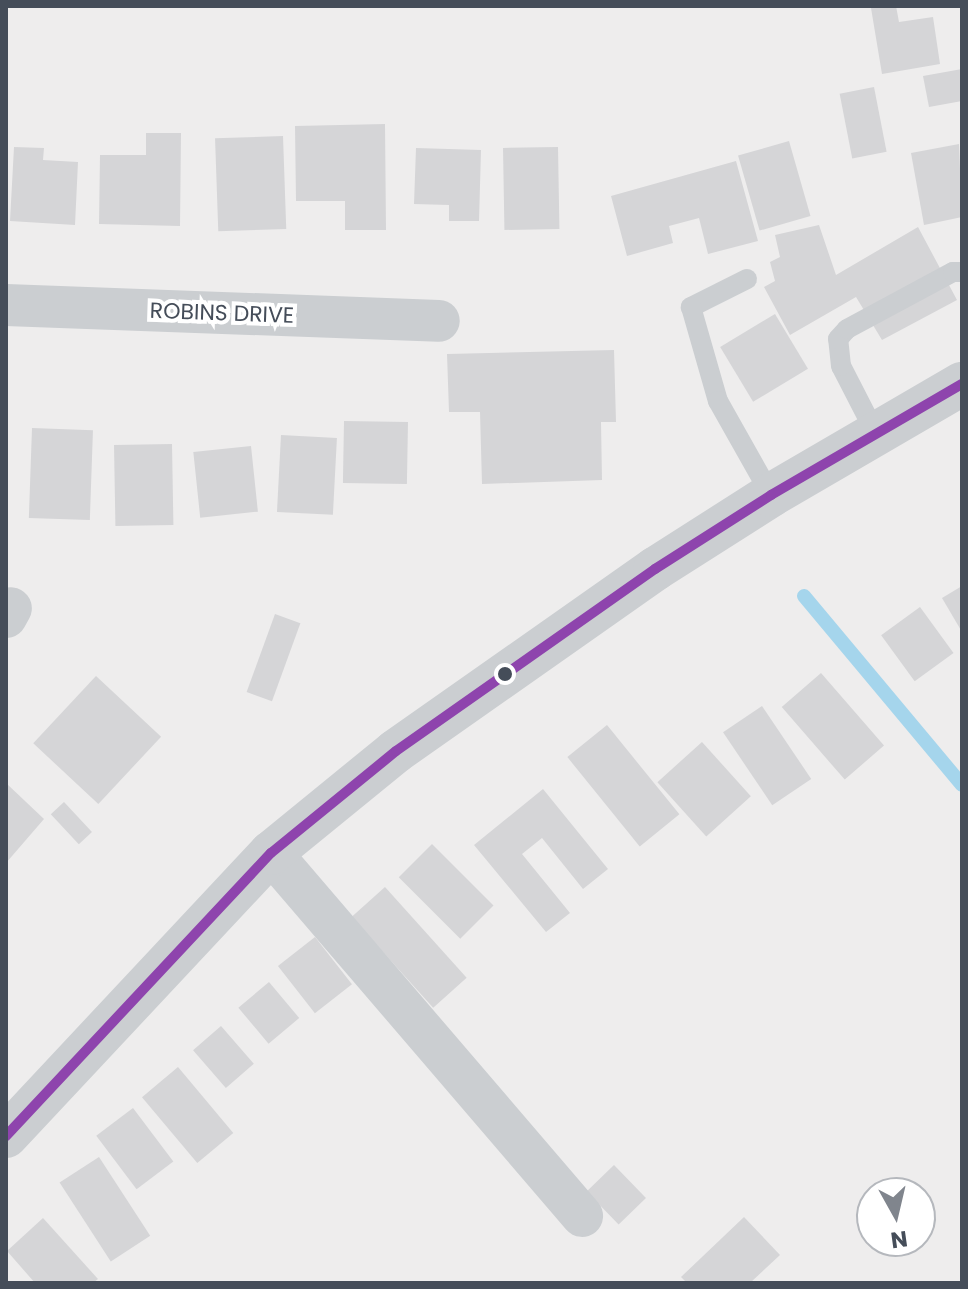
<!DOCTYPE html>
<style>
body{margin:0}
#map{position:relative;width:968px;height:1289px;overflow:hidden;background:#eeeded;font-family:Poppins,sans-serif}
div>[style]{position:absolute}
.stream>*{height:14px;margin:-7px;padding:0 7px;transform-origin:7px;border-radius:7px;background:#a5d5ec}
.building>*{inset:0;background:#d5d5d7;transform-origin:0 0}
.service>*{height:20px;margin:-10px;padding:0 10px;transform-origin:10px;border-radius:10px;background:#cbced1}
.minor>*{height:42px;margin:-21px;padding:0 21px;transform-origin:21px;border-radius:21px;background:#cbced1}
.tertiary>*{height:44px;margin:-22px;padding:0 22px;transform-origin:22px;border-radius:22px;background:#cbced1}
.bus-1>*{height:10px;margin:-5px;padding:0 5px;transform-origin:5px;border-radius:5px;background:#8e44ad}
.dots>*{width:22px;height:22px;translate:-50% -50%;box-sizing:border-box;border:4px solid #fff;border-radius:50%}
span{translate:-50% -50%;white-space:nowrap;text-align:center;line-height:1.15;-webkit-text-stroke:8px #fff;paint-order:stroke}
.street-label{font-size:22px;color:#454d59}
.frame{position:absolute;inset:0;border:8px solid #454d59;pointer-events:none}
.north{position:absolute;left:856px;top:1177px;width:80px;height:80px;box-sizing:border-box;background:#fff;border:2px solid #b5b8bd;border-radius:50%;rotate:172deg;font-size:22px;font-weight:700;line-height:32px;text-align:center;color:#454d59}
.north::after{content:'';display:block;margin:auto;width:28px;height:36px;background:#80858d;clip-path:polygon(50% 0,100% 100%,50% 72%,0 100%)}
</style>
<div id="map">
<div class="stream">
<i style="left:804px;top:596px;width:246px;rotate:50.1deg"></i>
</div>
<div class="building">
<i style="clip-path:polygon(896px 6px,899px 22px,933px 17px,940px 64px,882px 74px,871px 8px)"></i>
<i style="clip-path:polygon(962px 69px,962px 101px,929px 107px,923px 76px)"></i>
<i style="left:874px;top:87px;width:66px;height:35px;rotate:79deg"></i>
<i style="clip-path:polygon(385px 124px,386px 230px,345px 230px,345px 201px,296px 201px,295px 126px)"></i>
<i style="clip-path:polygon(146px 133px,181px 133px,180px 226px,99px 224px,100px 155px,146px 155px)"></i>
<i style="left:283px;top:136px;width:93px;height:68px;rotate:88deg"></i>
<i style="left:789px;top:141px;width:78px;height:53px;rotate:74deg"></i>
<i style="clip-path:polygon(959px 144px,962px 217px,924px 225px,911px 153px)"></i>
<i style="clip-path:polygon(14px 147px,44px 148px,43px 160px,78px 162px,75px 225px,10px 221px)"></i>
<i style="left:558px;top:147px;width:82px;height:55px;rotate:89deg"></i>
<i style="clip-path:polygon(416px 148px,481px 150px,479px 221px,449px 221px,449px 205px,414px 204px)"></i>
<i style="clip-path:polygon(736px 161px,758px 241px,708px 254px,699px 218px,669px 226px,673px 243px,627px 256px,611px 196px)"></i>
<i style="clip-path:polygon(819px 225px,836px 275px,918px 227px,957px 300px,882px 340px,856px 297px,790px 335px,764px 287px,775px 281px,770px 262px,780px 257px,775px 235px)"></i>
<i style="left:775px;top:314px;width:64px;height:64px;rotate:59deg"></i>
<i style="clip-path:polygon(614px 350px,616px 422px,601px 422px,602px 480px,482px 484px,480px 412px,449px 412px,447px 354px)"></i>
<i style="left:344px;top:421px;width:64px;height:62px;rotate:1deg"></i>
<i style="left:32px;top:428px;width:61px;height:90px;rotate:2deg"></i>
<i style="left:281px;top:435px;width:56px;height:77px;rotate:3deg"></i>
<i style="left:172px;top:444px;width:81px;height:58px;rotate:89deg"></i>
<i style="left:251px;top:446px;width:66px;height:58px;rotate:84deg"></i>
<i style="clip-path:polygon(962px 586px,962px 632px,942px 598px)"></i>
<i style="left:920px;top:607px;width:57px;height:48px;rotate:54deg"></i>
<i style="left:275px;top:614px;width:27px;height:83px;rotate:20deg"></i>
<i style="left:821px;top:673px;width:96px;height:52px;rotate:49deg"></i>
<i style="left:96px;top:676px;width:89px;height:92px;rotate:43deg"></i>
<i style="left:762px;top:706px;width:88px;height:47px;rotate:56deg"></i>
<i style="left:607px;top:725px;width:115px;height:51px;rotate:51deg"></i>
<i style="left:702px;top:742px;width:73px;height:60px;rotate:48deg"></i>
<i style="clip-path:polygon(6px 783px,44px 819px,6px 863px)"></i>
<i style="clip-path:polygon(543px 789px,608px 869px,583px 889px,542px 838px,522px 854px,570px 913px,546px 932px,474px 845px)"></i>
<i style="left:64px;top:802px;width:41px;height:18px;rotate:47deg"></i>
<i style="left:432px;top:844px;width:87px;height:47px;rotate:45deg"></i>
<i style="left:385px;top:887px;width:122px;height:45px;rotate:48deg"></i>
<i style="left:315px;top:937px;width:60px;height:47px;rotate:52deg"></i>
<i style="left:269px;top:982px;width:47px;height:40px;rotate:50deg"></i>
<i style="left:221px;top:1026px;width:50px;height:37px;rotate:49deg"></i>
<i style="left:178px;top:1067px;width:86px;height:47px;rotate:50deg"></i>
<i style="left:133px;top:1108px;width:67px;height:46px;rotate:53deg"></i>
<i style="left:99px;top:1157px;width:94px;height:47px;rotate:57deg"></i>
<i style="left:614px;top:1165px;width:46px;height:38px;rotate:46deg"></i>
<i style="clip-path:polygon(744px 1217px,780px 1255px,750px 1283px,687px 1283px,681px 1277px)"></i>
<i style="clip-path:polygon(43px 1218px,98px 1279px,93px 1283px,35px 1283px,7px 1251px)"></i>
</div>
<div class="service">
<i style="left:747px;top:279px;width:63px;rotate:153.4deg"></i>
<i style="left:691px;top:307px;width:98px;rotate:74deg"></i>
<i style="left:718px;top:401px;width:108px;rotate:60.6deg"></i>
<i style="left:876px;top:434px;width:76px;rotate:-117.2deg"></i>
<i style="left:841px;top:366px;width:27px;rotate:-96deg"></i>
<i style="left:838px;top:339px;width:13px;rotate:-48deg"></i>
<i style="left:847px;top:329px;width:120px;rotate:-28.3deg"></i>
<i style="left:953px;top:272px;width:9px"></i>
</div>
<div class="minor">
<i style="left:6px;top:305px;width:433px;rotate:2.1deg"></i>
<i style="left:6px;top:617px;width:10px;rotate:-61deg"></i>
<i style="left:271px;top:853px;width:478px;rotate:49.4deg"></i>
</div>
<div class="tertiary">
<i style="left:6px;top:1136px;width:388px;rotate:-46.9deg"></i>
<i style="left:271px;top:853px;width:161px;rotate:-39.2deg"></i>
<i style="left:396px;top:751px;width:317px;rotate:-35.1deg"></i>
<i style="left:655px;top:569px;width:138px;rotate:-32.5deg"></i>
<i style="left:771px;top:495px;width:221px;rotate:-30.2deg"></i>
</div>
<div class="bus-1">
<i style="left:6px;top:1136px;width:388px;rotate:-46.9deg"></i>
<i style="left:271px;top:853px;width:161px;rotate:-39.2deg"></i>
<i style="left:396px;top:751px;width:317px;rotate:-35.1deg"></i>
<i style="left:655px;top:569px;width:138px;rotate:-32.5deg"></i>
<i style="left:771px;top:495px;width:221px;rotate:-30.2deg"></i>
</div>
<div class="dots">
<i style="left:505px;top:674px;background:#454d59"></i>
</div>
<div class="street-label">
<span style="left:222px;top:313px;rotate:2deg">ROBINS DRIVE</span>
</div>
<div class="frame"></div>
<div class="north">N</div>
</div>
